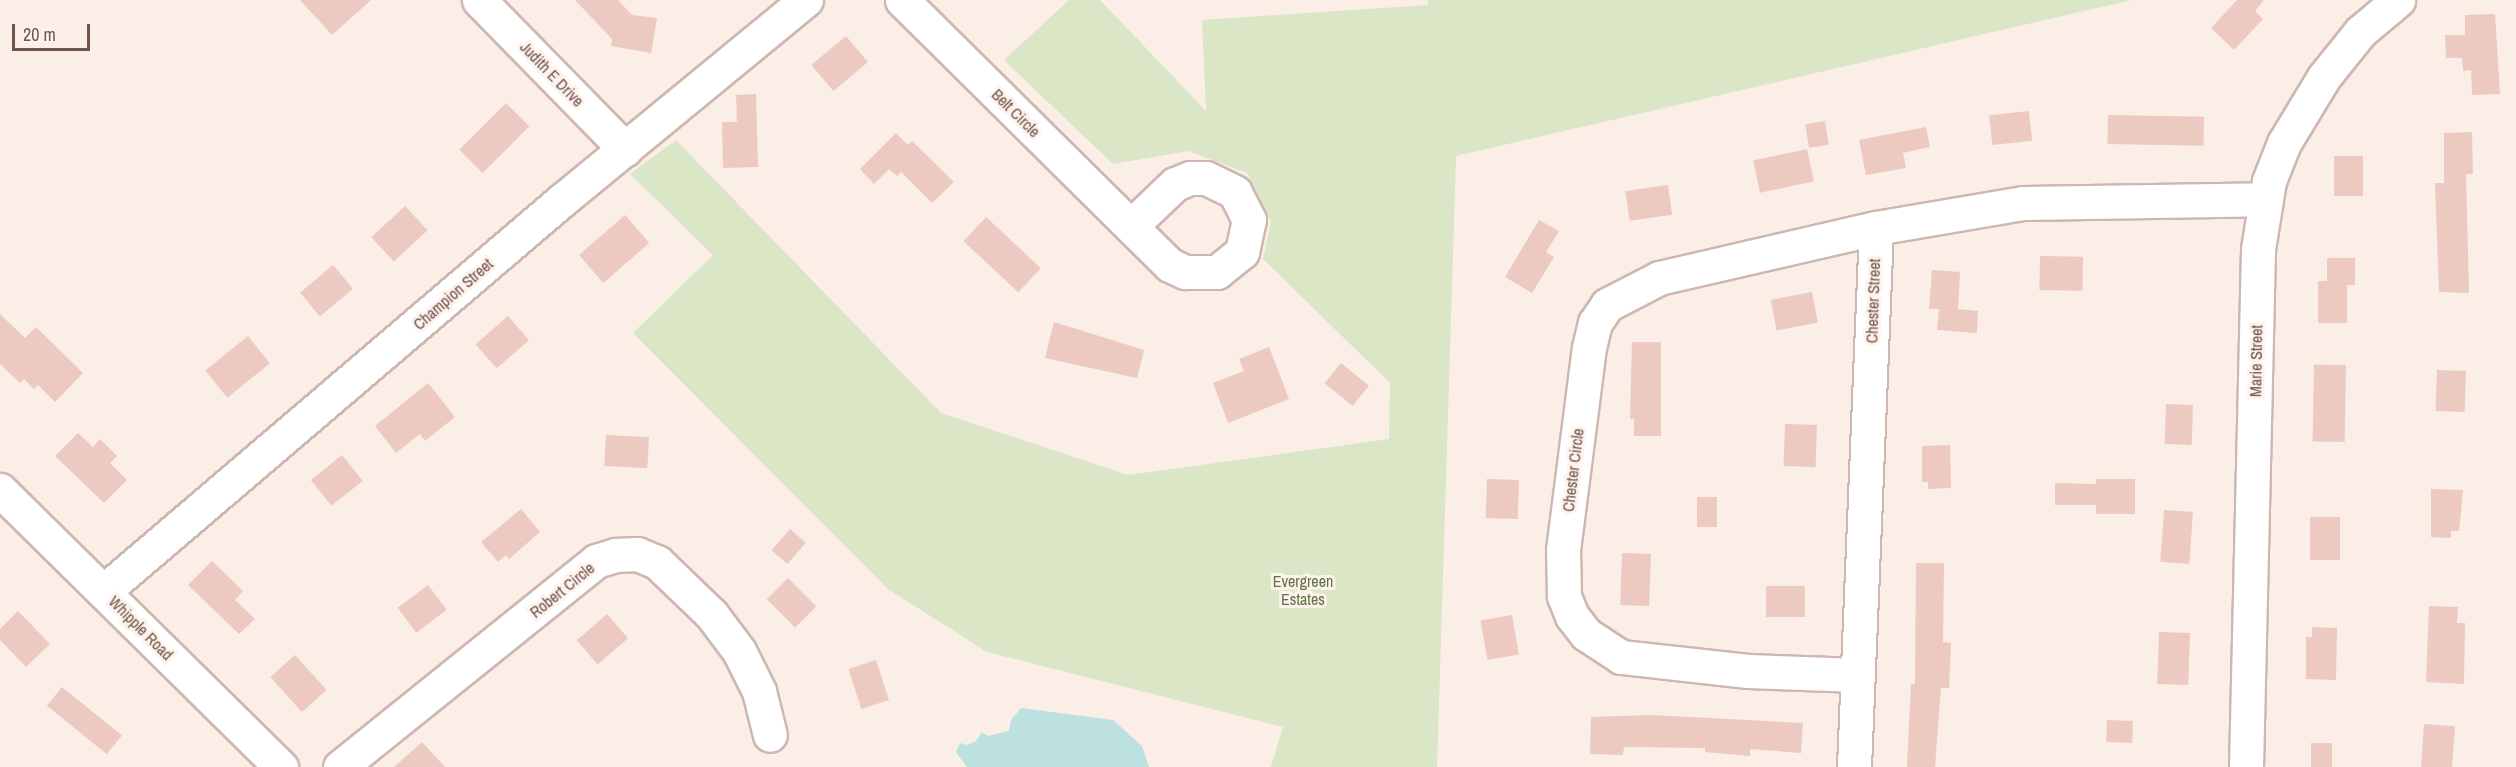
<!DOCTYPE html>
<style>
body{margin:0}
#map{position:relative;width:2516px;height:767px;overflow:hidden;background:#faeee7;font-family:"Archivo Narrow",sans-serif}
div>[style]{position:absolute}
.green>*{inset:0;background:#dae6c6}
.water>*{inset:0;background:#bde1df}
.building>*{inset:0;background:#ecc9c1;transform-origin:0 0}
.roads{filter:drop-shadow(2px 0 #cdb7b1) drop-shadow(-2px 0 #cdb7b1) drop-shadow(0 2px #cdb7b1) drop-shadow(0 -2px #cdb7b1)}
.minor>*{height:33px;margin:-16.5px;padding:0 16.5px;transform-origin:16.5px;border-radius:16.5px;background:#fff}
span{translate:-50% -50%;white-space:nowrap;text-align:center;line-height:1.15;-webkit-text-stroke:6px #fdf3ec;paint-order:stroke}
.street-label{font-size:16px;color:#71534e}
.park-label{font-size:16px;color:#5e7547}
.scale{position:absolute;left:12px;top:24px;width:78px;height:27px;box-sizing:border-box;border:3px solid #71534e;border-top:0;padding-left:8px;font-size:18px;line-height:21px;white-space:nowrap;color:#71534e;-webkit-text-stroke:4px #fdf3ec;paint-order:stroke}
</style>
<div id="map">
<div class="green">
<i style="clip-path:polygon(1069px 0,1100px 0,1206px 111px,1202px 20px,1428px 5px,1428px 0,2132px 0,1456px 156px,1437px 767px,1271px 767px,1283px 727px,987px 652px,888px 589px,633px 333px,713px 255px,630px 174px,676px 140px,941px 413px,1128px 475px,1389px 439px,1390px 383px,1263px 259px,1271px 222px,1247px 173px,1188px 151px,1113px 164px,1004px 60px)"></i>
</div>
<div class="water">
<i style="clip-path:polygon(1021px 708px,1113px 720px,1142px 746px,1149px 767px,967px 767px,956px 752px,960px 743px,966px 745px,976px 741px,982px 732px,988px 736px,1009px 731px,1011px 720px)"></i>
</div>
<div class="building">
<i style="clip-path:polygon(300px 0,371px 0,332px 35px)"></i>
<i style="clip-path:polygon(575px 0,618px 0,632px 15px,657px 18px,651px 53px,611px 46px,612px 39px)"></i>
<i style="clip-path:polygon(2237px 0,2264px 0,2255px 11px,2263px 19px,2234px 50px,2211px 28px)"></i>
<i style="clip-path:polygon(2495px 14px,2500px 94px,2472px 95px,2471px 70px,2463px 71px,2462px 58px,2446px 58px,2445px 35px,2465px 35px,2465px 15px)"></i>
<i style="left:846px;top:36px;width:34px;height:45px;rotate:50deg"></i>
<i style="clip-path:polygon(756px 94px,758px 167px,723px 168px,722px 122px,737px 122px,736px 95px)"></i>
<i style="left:506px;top:103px;width:33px;height:66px;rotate:45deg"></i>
<i style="left:2029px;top:111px;width:30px;height:40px;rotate:84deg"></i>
<i style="left:2108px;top:115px;width:96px;height:29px;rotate:1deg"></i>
<i style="left:1825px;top:121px;width:24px;height:20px;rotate:81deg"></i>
<i style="clip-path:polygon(1926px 127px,1930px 147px,1903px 153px,1906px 168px,1866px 175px,1859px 140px)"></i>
<i style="clip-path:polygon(2472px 132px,2473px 174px,2466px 174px,2469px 293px,2439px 292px,2435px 183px,2444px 183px,2444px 133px)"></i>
<i style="clip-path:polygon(896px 133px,908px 145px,912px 141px,954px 182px,932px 203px,901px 172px,897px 176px,889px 169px,874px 184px,860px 169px)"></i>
<i style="left:1807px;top:149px;width:33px;height:55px;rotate:78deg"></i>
<i style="left:2334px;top:156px;width:29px;height:40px"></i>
<i style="left:1668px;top:185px;width:30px;height:43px;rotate:82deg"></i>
<i style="left:405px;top:206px;width:33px;height:46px;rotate:47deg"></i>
<i style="left:625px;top:215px;width:37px;height:61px;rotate:49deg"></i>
<i style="left:986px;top:217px;width:75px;height:33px;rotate:43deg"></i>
<i style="clip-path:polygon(1539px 220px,1559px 231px,1546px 252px,1554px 257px,1532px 293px,1505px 277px)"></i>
<i style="left:2040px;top:256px;width:43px;height:34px;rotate:1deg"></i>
<i style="clip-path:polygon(2327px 258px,2355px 258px,2355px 285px,2347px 285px,2347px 323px,2318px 323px,2318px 281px,2327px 281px)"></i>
<i style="left:333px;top:265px;width:31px;height:43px;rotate:50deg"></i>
<i style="clip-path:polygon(1932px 270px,1960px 272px,1958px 309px,1978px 311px,1977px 333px,1937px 330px,1939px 309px,1929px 309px)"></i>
<i style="left:1812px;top:292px;width:31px;height:42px;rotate:79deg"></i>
<i style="clip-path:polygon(0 314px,25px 338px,36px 327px,83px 373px,55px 402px,38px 385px,34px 389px,24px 379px,20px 383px,0 364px)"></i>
<i style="left:508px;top:316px;width:32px;height:43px;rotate:49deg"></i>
<i style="clip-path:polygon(1054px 322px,1144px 350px,1137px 378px,1045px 358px)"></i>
<i style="left:248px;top:336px;width:35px;height:55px;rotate:51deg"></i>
<i style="clip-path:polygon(1632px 342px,1661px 342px,1661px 436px,1634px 436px,1634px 419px,1630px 419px)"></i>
<i style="clip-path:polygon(1269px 347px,1289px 399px,1228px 423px,1213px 383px,1244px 371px,1239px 359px)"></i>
<i style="left:1341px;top:363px;width:36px;height:26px;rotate:39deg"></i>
<i style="left:2346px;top:365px;width:77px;height:32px;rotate:91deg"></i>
<i style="left:2437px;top:370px;width:29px;height:41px;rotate:2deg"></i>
<i style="clip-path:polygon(428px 383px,455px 417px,425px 441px,420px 434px,396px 453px,375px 426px)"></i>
<i style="left:2166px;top:404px;width:27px;height:40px;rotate:2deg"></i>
<i style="left:1785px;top:424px;width:32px;height:42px;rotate:2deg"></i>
<i style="clip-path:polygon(78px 433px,93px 447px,100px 439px,117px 456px,110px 463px,127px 480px,104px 503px,55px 456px)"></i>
<i style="left:606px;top:435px;width:43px;height:31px;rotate:3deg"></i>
<i style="clip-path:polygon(1950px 445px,1951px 488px,1928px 489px,1928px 482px,1922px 482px,1922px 446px)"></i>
<i style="left:342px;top:455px;width:33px;height:40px;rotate:51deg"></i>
<i style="left:1487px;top:479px;width:32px;height:39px;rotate:2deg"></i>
<i style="clip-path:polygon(2096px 479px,2135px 479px,2135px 514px,2096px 514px,2096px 505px,2055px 505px,2055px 483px,2096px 484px)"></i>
<i style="clip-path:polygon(2431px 489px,2463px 490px,2459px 531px,2451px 531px,2451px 538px,2431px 537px)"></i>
<i style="left:1697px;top:497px;width:20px;height:30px"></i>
<i style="clip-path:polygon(521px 509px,540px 532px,509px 559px,506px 555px,498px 562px,481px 542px)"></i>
<i style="left:2164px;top:510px;width:29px;height:52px;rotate:4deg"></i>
<i style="left:2310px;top:517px;width:30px;height:43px"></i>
<i style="left:790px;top:529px;width:21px;height:28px;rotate:41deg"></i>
<i style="left:1622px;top:553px;width:29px;height:52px;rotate:2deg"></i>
<i style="clip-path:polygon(212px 561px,243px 591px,235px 600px,255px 619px,239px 634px,188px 585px)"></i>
<i style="clip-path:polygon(1916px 563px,1944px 563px,1943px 642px,1951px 643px,1949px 688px,1941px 688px,1935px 767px,1907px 767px,1911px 684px,1915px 684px)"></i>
<i style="left:788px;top:578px;width:40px;height:30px;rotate:45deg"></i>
<i style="left:428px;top:585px;width:31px;height:38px;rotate:53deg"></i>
<i style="left:1766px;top:586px;width:39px;height:31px"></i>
<i style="clip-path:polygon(2429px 606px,2458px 607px,2457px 623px,2465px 623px,2464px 684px,2426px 682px)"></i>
<i style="clip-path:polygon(18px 611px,50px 644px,26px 667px,0 640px,0 629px)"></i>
<i style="left:607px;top:614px;width:32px;height:40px;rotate:49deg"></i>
<i style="left:1512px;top:615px;width:40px;height:32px;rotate:80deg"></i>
<i style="clip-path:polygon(2312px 627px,2337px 628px,2336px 680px,2306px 679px,2306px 637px,2312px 637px)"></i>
<i style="left:2159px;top:632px;width:31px;height:52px;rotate:2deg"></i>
<i style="left:295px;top:655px;width:47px;height:33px;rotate:48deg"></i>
<i style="left:876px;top:660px;width:42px;height:29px;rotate:72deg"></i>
<i style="left:62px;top:687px;width:77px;height:24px;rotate:39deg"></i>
<i style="clip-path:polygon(1652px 715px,1803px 723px,1801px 753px,1750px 749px,1750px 756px,1705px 752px,1705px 748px,1624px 747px,1623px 755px,1590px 754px,1591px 717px)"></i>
<i style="left:2107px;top:720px;width:26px;height:22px;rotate:2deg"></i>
<i style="left:2424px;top:724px;width:31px;height:43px;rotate:4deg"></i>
<i style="clip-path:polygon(422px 742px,445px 767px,394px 767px)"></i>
<i style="left:2311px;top:743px;width:21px;height:24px"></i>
</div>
<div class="roads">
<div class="minor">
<i style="left:479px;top:0;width:209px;rotate:45.6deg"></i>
<i style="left:902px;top:0;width:377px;rotate:44.7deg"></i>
<i style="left:1170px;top:265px;width:17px;rotate:25deg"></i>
<i style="left:1185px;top:272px;width:32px"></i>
<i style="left:1217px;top:272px;width:32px;rotate:-39deg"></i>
<i style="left:1242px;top:252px;width:33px;rotate:-78deg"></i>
<i style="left:1249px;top:220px;width:31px;rotate:-117deg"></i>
<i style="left:1235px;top:192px;width:32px;rotate:-154deg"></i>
<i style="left:1206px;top:178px;width:16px;rotate:180deg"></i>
<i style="left:1190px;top:178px;width:16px;rotate:158deg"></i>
<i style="left:1175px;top:184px;width:61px;rotate:136.3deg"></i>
<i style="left:0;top:490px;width:395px;rotate:44.6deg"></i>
<i style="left:104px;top:591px;width:601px;rotate:-40.48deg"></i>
<i style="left:561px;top:201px;width:317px;rotate:-39.4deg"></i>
<i style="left:1858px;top:675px;width:110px;rotate:-177.9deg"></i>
<i style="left:1748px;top:671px;width:128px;rotate:-173.7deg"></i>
<i style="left:1621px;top:657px;width:42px;rotate:-146.7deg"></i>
<i style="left:1586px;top:634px;width:23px;rotate:-128deg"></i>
<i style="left:1572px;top:616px;width:22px;rotate:-112deg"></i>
<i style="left:1564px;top:596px;width:46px;rotate:-91.2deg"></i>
<i style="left:1563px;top:550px;width:204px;rotate:-82.7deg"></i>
<i style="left:1589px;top:348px;width:26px;rotate:-77deg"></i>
<i style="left:1595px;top:323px;width:22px;rotate:-56deg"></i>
<i style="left:1607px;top:305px;width:59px;rotate:-27.4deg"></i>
<i style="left:1659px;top:278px;width:223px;rotate:-13deg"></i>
<i style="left:340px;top:767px;width:329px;rotate:-38.8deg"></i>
<i style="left:596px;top:561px;width:21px;rotate:-17deg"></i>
<i style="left:616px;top:555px;width:21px;rotate:-3deg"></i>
<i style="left:637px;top:554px;width:22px;rotate:22deg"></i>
<i style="left:657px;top:562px;width:76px;rotate:43.9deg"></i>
<i style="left:712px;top:615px;width:45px;rotate:53.1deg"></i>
<i style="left:739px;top:651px;width:45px;rotate:63.4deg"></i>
<i style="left:759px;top:691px;width:45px;rotate:76deg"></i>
<i style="left:1854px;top:767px;width:539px;rotate:-87.66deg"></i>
<i style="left:1876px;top:228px;width:149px;rotate:-9.7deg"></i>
<i style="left:2023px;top:203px;width:243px;rotate:-0.9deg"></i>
<i style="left:2246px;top:767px;width:518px;rotate:-88.67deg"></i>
<i style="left:2258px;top:249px;width:69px;rotate:-80.8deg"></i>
<i style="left:2269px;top:181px;width:41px;rotate:-68.5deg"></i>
<i style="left:2284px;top:143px;width:77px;rotate:-58.8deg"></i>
<i style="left:2324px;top:77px;width:58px;rotate:-51.3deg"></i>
<i style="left:2360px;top:32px;width:50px;rotate:-40.1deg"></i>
</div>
</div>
<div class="street-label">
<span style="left:552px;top:74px;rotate:46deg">Judith E Drive</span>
<span style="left:1016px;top:113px;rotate:45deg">Belt Circle</span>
<span style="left:453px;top:294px;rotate:-41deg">Champion Street</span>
<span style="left:1873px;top:301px;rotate:-88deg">Chester Street</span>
<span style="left:2256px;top:361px;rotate:-89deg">Marie Street</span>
<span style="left:1573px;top:470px;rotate:-83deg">Chester Circle</span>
<span style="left:562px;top:590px;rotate:-39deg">Robert Circle</span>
<span style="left:141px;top:628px;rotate:45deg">Whipple Road</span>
</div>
<div class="park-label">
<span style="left:1303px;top:590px">Evergreen<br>Estates</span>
</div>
<div class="scale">20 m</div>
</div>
